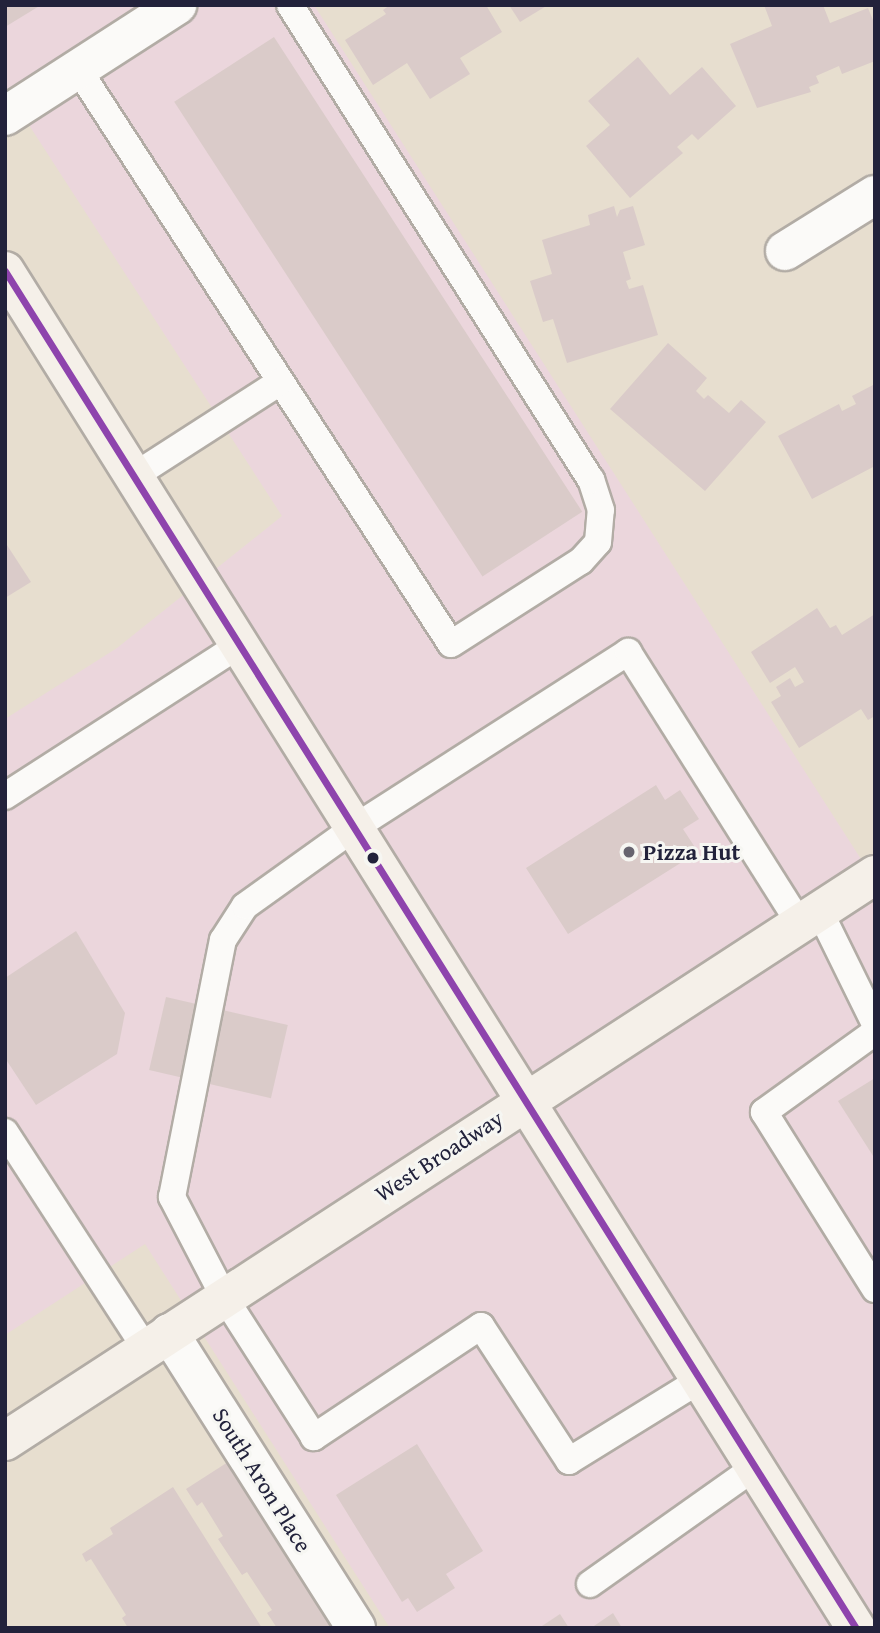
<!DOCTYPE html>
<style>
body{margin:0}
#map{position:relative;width:880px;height:1633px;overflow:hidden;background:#e7decf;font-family:"Gentium Book Plus",serif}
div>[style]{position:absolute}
.built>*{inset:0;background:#ebd6dc}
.building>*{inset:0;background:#dacbc9;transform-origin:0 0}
.roads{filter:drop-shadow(2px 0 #b2aca5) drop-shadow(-2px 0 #b2aca5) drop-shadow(0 2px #b2aca5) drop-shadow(0 -2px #b2aca5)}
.lane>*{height:26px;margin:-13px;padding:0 13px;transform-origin:13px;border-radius:13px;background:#fbfaf8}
.street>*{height:38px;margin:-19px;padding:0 19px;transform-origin:19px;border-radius:19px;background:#fbfaf8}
.secondary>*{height:38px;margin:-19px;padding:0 19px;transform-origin:19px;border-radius:19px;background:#f5f0e9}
.bus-1>*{height:7px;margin:-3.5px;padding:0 3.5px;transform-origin:3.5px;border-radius:3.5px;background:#8e44ad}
.dots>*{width:19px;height:19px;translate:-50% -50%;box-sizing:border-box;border:4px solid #f6f6f2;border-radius:50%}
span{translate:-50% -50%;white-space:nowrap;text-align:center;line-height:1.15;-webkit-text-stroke:6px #f6f6f2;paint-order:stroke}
.poi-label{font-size:23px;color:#22223b;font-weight:700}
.left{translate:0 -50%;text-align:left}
.street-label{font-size:23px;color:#22223b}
.frame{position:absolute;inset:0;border:7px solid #22223b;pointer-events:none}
</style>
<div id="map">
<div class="built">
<i style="clip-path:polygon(5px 5px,314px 5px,875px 881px,875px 1628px,390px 1628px,145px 1244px,5px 1335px,5px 719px,117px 648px,282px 516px,5px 88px)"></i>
</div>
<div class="building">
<i style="clip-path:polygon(5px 5px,41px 5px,5px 27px)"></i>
<i style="clip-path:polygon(390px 5px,486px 5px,502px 32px,460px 58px,470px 74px,430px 99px,407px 63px,373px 85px,345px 40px,386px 14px,383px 10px)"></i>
<i style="clip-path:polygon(509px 5px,548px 5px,520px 22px)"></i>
<i style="clip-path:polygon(764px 5px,823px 5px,830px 23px,868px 8px,875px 25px,875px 61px,842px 74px,839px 66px,816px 76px,819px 83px,809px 87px,811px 92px,757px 108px,730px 44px,772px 26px)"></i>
<i style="left:274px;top:37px;width:566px;height:119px;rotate:57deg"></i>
<i style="clip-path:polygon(638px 57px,670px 95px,702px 67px,736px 106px,698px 140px,692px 134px,677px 147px,683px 153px,630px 198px,586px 146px,610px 125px,588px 101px)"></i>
<i style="clip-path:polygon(614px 206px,617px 217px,620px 210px,633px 206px,645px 245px,623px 252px,631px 279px,626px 281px,629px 289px,643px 285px,658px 335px,567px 363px,553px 319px,543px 322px,530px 281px,552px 274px,542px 240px,590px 225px,588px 215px)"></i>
<i style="clip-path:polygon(668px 343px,707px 378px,696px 391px,704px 399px,708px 395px,729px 413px,741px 400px,766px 422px,705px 491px,610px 409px)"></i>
<i style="clip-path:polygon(875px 384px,875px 466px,812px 499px,778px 436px,839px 404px,842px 411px,856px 404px,852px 396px)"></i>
<i style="clip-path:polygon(5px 542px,31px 582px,5px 598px)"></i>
<i style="clip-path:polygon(817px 608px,830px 628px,836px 625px,842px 635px,875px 614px,875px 716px,868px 720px,861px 709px,799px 748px,771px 702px,781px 696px,776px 687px,790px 678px,795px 687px,804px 682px,795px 667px,770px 683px,751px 652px)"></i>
<i style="clip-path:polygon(656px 785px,665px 800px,680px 790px,699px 819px,683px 829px,698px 852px,568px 934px,526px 868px)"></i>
<i style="clip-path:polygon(76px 931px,125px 1013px,117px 1054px,36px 1105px,5px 1058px,5px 978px)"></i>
<i style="left:166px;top:997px;width:125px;height:75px;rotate:13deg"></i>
<i style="clip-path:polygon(875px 1078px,875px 1159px,838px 1101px)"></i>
<i style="clip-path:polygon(417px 1444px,483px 1551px,446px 1574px,455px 1588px,417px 1612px,408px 1598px,402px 1602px,336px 1495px)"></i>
<i style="clip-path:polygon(228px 1462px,334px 1628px,277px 1628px,267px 1613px,272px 1610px,247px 1572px,242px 1575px,218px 1539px,223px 1536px,202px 1502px,197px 1506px,186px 1489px)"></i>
<i style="clip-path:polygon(173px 1487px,262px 1628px,128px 1628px,122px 1618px,126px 1615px,91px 1559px,86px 1562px,82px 1554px,113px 1534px,110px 1528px)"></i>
<i style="clip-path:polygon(613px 1613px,622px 1628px,591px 1628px)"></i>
<i style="clip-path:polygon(560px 1614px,569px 1628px,539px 1628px)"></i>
</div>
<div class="roads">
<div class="lane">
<i style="left:78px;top:69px;width:685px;rotate:57.03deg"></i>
<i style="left:451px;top:644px;width:154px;rotate:-32.6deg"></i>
<i style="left:581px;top:561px;width:25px;rotate:-48deg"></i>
<i style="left:598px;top:542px;width:32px;rotate:-85deg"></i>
<i style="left:601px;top:510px;width:32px;rotate:-108deg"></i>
<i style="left:591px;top:480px;width:562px;rotate:-122.36deg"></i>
<i style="left:134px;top:476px;width:174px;rotate:-32.8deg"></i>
<i style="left:5px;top:796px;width:278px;rotate:-32.8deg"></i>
<i style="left:819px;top:910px;width:127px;rotate:63.8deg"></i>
<i style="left:875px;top:1032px;width:137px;rotate:144.2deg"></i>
<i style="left:764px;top:1112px;width:209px;rotate:57.9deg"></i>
<i style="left:5px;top:1132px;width:259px;rotate:57deg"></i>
<i style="left:700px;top:1380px;width:154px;rotate:148.3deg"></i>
<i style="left:569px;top:1461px;width:161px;rotate:-123.1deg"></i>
<i style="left:481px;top:1326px;width:201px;rotate:146.4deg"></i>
<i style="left:314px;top:1437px;width:166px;rotate:-122.7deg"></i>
<i style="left:224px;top:1297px;width:113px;rotate:-117.5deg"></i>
<i style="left:172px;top:1197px;width:262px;rotate:-78.8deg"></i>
<i style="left:223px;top:940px;width:40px;rotate:-57.1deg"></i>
<i style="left:245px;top:906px;width:134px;rotate:-35.6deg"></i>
<i style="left:354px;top:828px;width:326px;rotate:-32.7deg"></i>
<i style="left:628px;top:652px;width:320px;rotate:57.7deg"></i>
<i style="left:590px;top:1584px;width:202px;rotate:-35.3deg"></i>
</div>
<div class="street">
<i style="left:5px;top:116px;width:205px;rotate:-32.8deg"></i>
<i style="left:785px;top:251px;width:106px;rotate:-31.9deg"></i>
<i style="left:169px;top:1333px;width:349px;rotate:57.6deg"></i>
</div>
<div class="secondary">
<i style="left:5px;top:271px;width:1602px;rotate:57.91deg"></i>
<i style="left:5px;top:1441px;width:1038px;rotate:-33.05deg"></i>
</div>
</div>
<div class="bus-1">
<i style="left:5px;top:271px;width:1602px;rotate:57.91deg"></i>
</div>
<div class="dots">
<i style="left:629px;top:852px;background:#67646f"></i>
<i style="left:373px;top:858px;background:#22223b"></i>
</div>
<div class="poi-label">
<span class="left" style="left:643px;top:852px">Pizza Hut</span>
</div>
<div class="street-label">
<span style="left:439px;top:1156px;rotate:-33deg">West Broadway</span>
<span style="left:262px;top:1480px;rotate:58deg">South Aron Place</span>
</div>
<div class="frame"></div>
</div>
